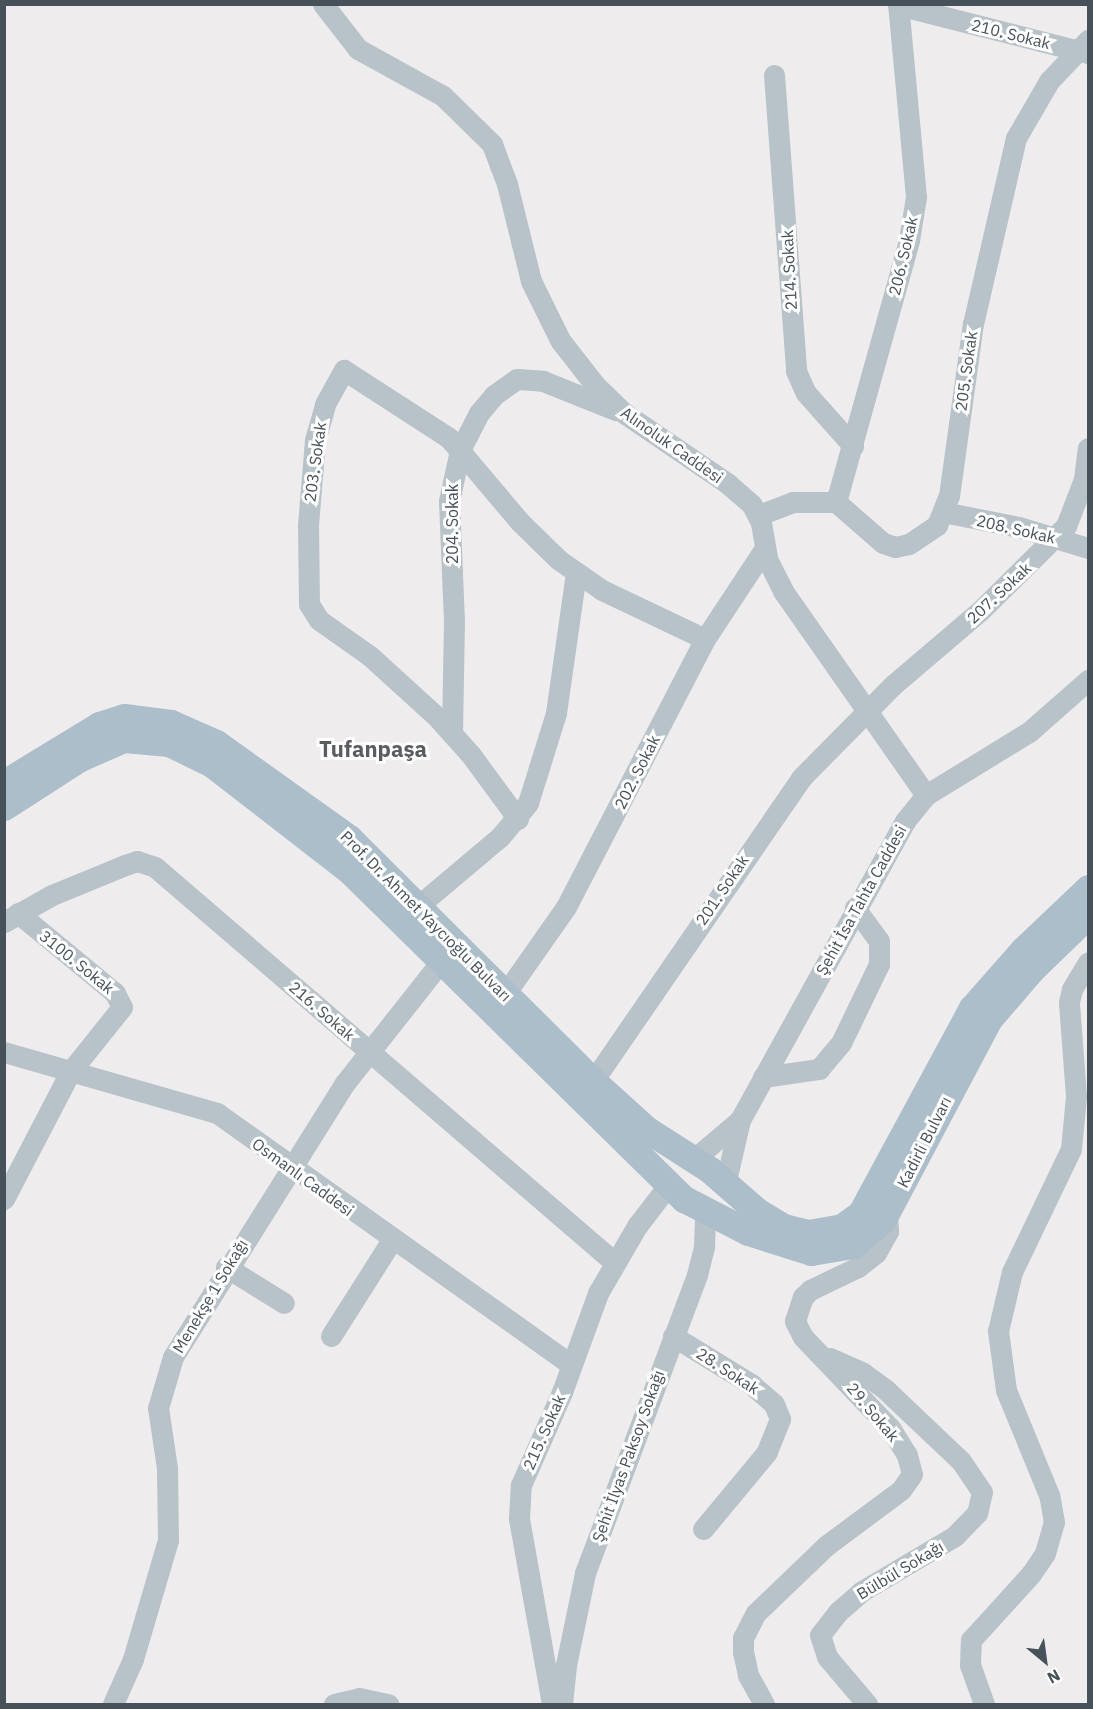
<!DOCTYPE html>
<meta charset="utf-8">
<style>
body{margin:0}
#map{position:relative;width:1093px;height:1709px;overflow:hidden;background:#efeced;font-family:"IBM Plex Sans",sans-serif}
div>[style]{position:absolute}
.minor>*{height:21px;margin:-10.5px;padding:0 10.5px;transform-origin:10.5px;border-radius:10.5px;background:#b8c2c9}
.major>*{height:27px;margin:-13.5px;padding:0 13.5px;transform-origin:13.5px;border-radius:13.5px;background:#adbecb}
span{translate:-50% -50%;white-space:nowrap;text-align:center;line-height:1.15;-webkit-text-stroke:6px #fff;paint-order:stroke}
.street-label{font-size:16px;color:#465159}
.district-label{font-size:22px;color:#595d61;font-weight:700}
.frame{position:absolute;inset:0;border:6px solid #465159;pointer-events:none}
.north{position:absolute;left:1015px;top:1631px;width:60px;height:60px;-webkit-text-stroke:4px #fff;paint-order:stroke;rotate:151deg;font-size:16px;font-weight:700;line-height:24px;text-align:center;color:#465159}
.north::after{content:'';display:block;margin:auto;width:21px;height:27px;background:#465159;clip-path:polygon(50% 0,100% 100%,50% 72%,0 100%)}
</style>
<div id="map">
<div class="minor">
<i style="left:323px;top:4px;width:57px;rotate:52.1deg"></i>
<i style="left:358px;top:49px;width:97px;rotate:28.9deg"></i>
<i style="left:443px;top:96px;width:69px;rotate:44.4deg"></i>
<i style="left:492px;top:144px;width:43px;rotate:69.4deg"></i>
<i style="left:507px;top:184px;width:100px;rotate:76.1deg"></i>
<i style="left:531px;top:281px;width:66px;rotate:63.8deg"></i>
<i style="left:560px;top:340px;width:57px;rotate:52.1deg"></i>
<i style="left:595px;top:385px;width:40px;rotate:44deg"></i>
<i style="left:624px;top:413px;width:125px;rotate:34.2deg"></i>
<i style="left:727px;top:483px;width:33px;rotate:41deg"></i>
<i style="left:752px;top:505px;width:20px;rotate:63deg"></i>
<i style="left:761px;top:523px;width:39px;rotate:80deg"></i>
<i style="left:768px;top:561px;width:34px;rotate:63deg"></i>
<i style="left:783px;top:591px;width:249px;rotate:55deg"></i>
<i style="left:898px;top:5px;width:196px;rotate:14.2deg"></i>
<i style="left:774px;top:75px;width:297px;rotate:85.7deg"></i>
<i style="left:796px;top:371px;width:24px;rotate:66deg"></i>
<i style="left:806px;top:393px;width:71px;rotate:48.4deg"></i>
<i style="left:836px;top:502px;width:272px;rotate:-74.4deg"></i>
<i style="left:909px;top:240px;width:44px;rotate:-80.8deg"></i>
<i style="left:916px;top:197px;width:194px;rotate:-95.3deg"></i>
<i style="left:943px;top:512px;width:77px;rotate:11.2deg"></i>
<i style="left:1019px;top:527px;width:72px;rotate:16.9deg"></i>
<i style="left:759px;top:515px;width:36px;rotate:-21deg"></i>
<i style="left:793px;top:502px;width:43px"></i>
<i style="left:836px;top:502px;width:62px;rotate:41.1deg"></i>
<i style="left:883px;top:543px;width:13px;rotate:18deg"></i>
<i style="left:895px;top:547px;width:14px;rotate:-12deg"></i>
<i style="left:909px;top:544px;width:34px;rotate:-34deg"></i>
<i style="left:937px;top:525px;width:31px;rotate:-68deg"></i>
<i style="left:949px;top:496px;width:174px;rotate:-82.1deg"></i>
<i style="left:973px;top:324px;width:191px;rotate:-77deg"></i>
<i style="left:1016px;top:138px;width:66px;rotate:-59.9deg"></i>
<i style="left:1049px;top:81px;width:57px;rotate:-46.4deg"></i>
<i style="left:452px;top:734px;width:113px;rotate:-89deg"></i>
<i style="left:454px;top:621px;width:120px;rotate:-92.4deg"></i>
<i style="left:449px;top:501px;width:52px;rotate:-77.8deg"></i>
<i style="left:460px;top:450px;width:42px;rotate:-62.8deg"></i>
<i style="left:479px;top:413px;width:23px;rotate:-50deg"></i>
<i style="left:494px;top:395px;width:28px;rotate:-35deg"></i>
<i style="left:517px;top:379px;width:26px;rotate:4deg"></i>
<i style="left:543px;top:381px;width:78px;rotate:21.9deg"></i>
<i style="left:518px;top:819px;width:79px;rotate:-126.3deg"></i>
<i style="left:471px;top:755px;width:51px;rotate:-131.8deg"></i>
<i style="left:437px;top:717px;width:91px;rotate:-137.7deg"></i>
<i style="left:370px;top:656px;width:62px;rotate:-144.8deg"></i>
<i style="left:319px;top:620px;width:19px;rotate:-122deg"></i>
<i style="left:309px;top:604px;width:79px;rotate:-90.7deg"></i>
<i style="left:308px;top:525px;width:85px;rotate:-85.3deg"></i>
<i style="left:315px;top:440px;width:37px;rotate:-74deg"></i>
<i style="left:325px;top:404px;width:39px;rotate:-61deg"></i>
<i style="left:344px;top:370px;width:125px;rotate:32.9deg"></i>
<i style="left:449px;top:438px;width:110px;rotate:49.8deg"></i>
<i style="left:520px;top:522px;width:54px;rotate:44.3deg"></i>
<i style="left:559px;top:560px;width:52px;rotate:34.9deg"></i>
<i style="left:602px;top:590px;width:114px;rotate:25.4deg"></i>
<i style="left:418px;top:906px;width:107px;rotate:-40.1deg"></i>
<i style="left:500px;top:837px;width:44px;rotate:-50.5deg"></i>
<i style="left:528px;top:803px;width:94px;rotate:-72.7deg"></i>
<i style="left:556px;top:713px;width:141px;rotate:-81.9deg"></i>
<i style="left:4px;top:922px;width:55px;rotate:-29.4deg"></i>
<i style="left:52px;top:895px;width:79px;rotate:-22.3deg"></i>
<i style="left:125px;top:865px;width:13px;rotate:-18deg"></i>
<i style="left:137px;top:861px;width:19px;rotate:18deg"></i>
<i style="left:155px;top:867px;width:606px;rotate:40.71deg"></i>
<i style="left:505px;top:994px;width:106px;rotate:-55deg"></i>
<i style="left:566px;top:907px;width:302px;rotate:-62.6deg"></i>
<i style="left:705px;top:639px;width:109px;rotate:-56.6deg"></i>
<i style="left:4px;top:1052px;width:222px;rotate:16deg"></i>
<i style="left:217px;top:1113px;width:435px;rotate:35.4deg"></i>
<i style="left:763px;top:1077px;width:57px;rotate:-8.1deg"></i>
<i style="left:819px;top:1069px;width:34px;rotate:-50deg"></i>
<i style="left:841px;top:1043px;width:88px;rotate:-64.3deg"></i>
<i style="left:879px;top:964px;width:23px;rotate:-90deg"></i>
<i style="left:879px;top:941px;width:41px;rotate:-126deg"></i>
<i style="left:593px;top:1081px;width:368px;rotate:-55.5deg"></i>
<i style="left:801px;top:778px;width:131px;rotate:-45.3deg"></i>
<i style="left:893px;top:685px;width:114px;rotate:-40.4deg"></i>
<i style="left:980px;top:611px;width:121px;rotate:-44.7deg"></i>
<i style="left:1066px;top:526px;width:50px;rotate:-69deg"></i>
<i style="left:1084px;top:479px;width:31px;rotate:-83deg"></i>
<i style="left:694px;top:1159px;width:60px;rotate:-40.3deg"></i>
<i style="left:725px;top:1185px;width:67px;rotate:-77deg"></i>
<i style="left:740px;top:1120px;width:342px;rotate:-61.1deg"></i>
<i style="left:905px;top:821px;width:33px;rotate:-51deg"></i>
<i style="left:926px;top:795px;width:121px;rotate:-31.5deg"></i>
<i style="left:1029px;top:732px;width:79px;rotate:-41.4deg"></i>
<i style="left:4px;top:1199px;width:143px;rotate:-62.5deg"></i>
<i style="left:70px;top:1072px;width:83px;rotate:-51.3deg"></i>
<i style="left:122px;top:1007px;width:16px;rotate:-117deg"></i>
<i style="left:115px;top:993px;width:126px;rotate:-140.5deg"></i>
<i style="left:226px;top:1267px;width:68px;rotate:31.8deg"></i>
<i style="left:331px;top:1336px;width:114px;rotate:-57.6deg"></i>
<i style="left:673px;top:1336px;width:92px;rotate:31.6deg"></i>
<i style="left:751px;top:1384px;width:30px;rotate:41deg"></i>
<i style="left:774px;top:1404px;width:16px;rotate:68deg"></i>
<i style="left:780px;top:1419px;width:35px;rotate:112deg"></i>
<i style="left:767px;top:1452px;width:100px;rotate:129.7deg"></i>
<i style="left:830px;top:1358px;width:36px;rotate:24deg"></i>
<i style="left:863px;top:1373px;width:29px;rotate:36deg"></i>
<i style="left:886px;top:1390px;width:103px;rotate:43.4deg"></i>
<i style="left:961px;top:1461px;width:37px;rotate:56deg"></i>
<i style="left:982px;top:1492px;width:22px;rotate:103deg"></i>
<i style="left:977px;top:1513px;width:32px;rotate:134deg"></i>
<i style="left:955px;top:1536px;width:108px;rotate:149.4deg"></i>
<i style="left:862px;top:1591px;width:32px;rotate:139deg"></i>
<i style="left:838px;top:1612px;width:29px;rotate:128deg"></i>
<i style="left:820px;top:1635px;width:23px;rotate:72deg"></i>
<i style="left:827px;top:1657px;width:62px;rotate:49.6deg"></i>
<i style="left:113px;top:1704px;width:49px;rotate:-66deg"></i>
<i style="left:133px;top:1659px;width:124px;rotate:-73.6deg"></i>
<i style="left:168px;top:1540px;width:72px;rotate:-90.8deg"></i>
<i style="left:167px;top:1468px;width:61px;rotate:-98.5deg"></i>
<i style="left:158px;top:1408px;width:53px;rotate:-73.6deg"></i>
<i style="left:173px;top:1357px;width:324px;rotate:-57.9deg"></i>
<i style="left:345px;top:1083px;width:171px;rotate:-51.7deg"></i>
<i style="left:334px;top:1704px;width:26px;rotate:-13deg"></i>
<i style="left:359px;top:1698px;width:30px;rotate:12deg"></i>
<i style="left:552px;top:1704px;width:188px;rotate:-100.1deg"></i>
<i style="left:519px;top:1519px;width:34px;rotate:-87deg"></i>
<i style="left:521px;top:1485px;width:102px;rotate:-66.2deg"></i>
<i style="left:562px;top:1392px;width:105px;rotate:-70deg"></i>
<i style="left:598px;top:1293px;width:78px;rotate:-59.8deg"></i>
<i style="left:637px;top:1226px;width:54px;rotate:-52.5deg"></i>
<i style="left:562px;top:1704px;width:39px;rotate:-84deg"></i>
<i style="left:566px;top:1665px;width:94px;rotate:-78.3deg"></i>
<i style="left:585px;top:1573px;width:318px;rotate:-69.4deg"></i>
<i style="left:697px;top:1275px;width:30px;rotate:-76deg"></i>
<i style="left:704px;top:1246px;width:34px;rotate:-88deg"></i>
<i style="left:764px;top:1704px;width:33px;rotate:-119deg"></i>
<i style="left:748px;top:1675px;width:24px;rotate:-102deg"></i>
<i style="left:743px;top:1652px;width:14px;rotate:-90deg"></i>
<i style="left:743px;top:1638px;width:28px;rotate:-63deg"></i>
<i style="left:756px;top:1613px;width:98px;rotate:-43.8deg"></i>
<i style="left:827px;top:1545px;width:92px;rotate:-36.6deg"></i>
<i style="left:901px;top:1490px;width:19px;rotate:-55deg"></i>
<i style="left:912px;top:1474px;width:20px;rotate:-105deg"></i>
<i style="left:907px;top:1455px;width:32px;rotate:-122deg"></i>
<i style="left:890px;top:1428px;width:126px;rotate:-133.7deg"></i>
<i style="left:803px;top:1337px;width:18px;rotate:-117deg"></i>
<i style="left:795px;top:1321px;width:25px;rotate:-72deg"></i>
<i style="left:803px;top:1297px;width:10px;rotate:-45deg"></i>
<i style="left:810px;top:1290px;width:53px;rotate:-25.6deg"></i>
<i style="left:858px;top:1267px;width:23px;rotate:-38deg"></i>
<i style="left:876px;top:1253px;width:25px;rotate:-61deg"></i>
<i style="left:888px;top:1231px;width:19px;rotate:-93deg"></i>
<i style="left:984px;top:1704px;width:41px;rotate:-109.7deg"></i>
<i style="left:970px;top:1665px;width:25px;rotate:-88deg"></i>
<i style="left:971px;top:1640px;width:89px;rotate:-47.7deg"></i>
<i style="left:1031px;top:1574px;width:25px;rotate:-56deg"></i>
<i style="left:1045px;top:1553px;width:32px;rotate:-74deg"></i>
<i style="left:1054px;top:1522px;width:27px;rotate:-100deg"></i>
<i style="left:1049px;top:1495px;width:113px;rotate:-112.3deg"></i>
<i style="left:1006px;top:1390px;width:60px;rotate:-97.7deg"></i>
<i style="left:998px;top:1331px;width:61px;rotate:-76.7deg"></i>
<i style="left:1012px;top:1272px;width:136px;rotate:-64.4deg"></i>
<i style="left:1071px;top:1149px;width:53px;rotate:-84.6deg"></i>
<i style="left:1076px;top:1096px;width:94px;rotate:-94.3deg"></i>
<i style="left:1069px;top:1002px;width:13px;rotate:-77deg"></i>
<i style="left:1072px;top:989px;width:31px;rotate:-59deg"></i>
</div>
<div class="major">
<i style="left:4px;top:783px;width:111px;rotate:-31.4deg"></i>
<i style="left:99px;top:725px;width:26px;rotate:-18deg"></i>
<i style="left:124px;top:717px;width:47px;rotate:7.3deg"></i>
<i style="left:171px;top:723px;width:49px;rotate:24deg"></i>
<i style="left:216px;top:743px;width:163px;rotate:35.5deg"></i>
<i style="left:349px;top:838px;width:344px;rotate:44.9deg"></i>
<i style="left:593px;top:1081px;width:72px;rotate:42.2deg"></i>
<i style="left:646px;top:1129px;width:76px;rotate:32.6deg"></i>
<i style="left:710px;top:1170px;width:62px;rotate:41.1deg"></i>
<i style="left:757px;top:1211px;width:31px;rotate:31deg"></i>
<i style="left:784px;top:1227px;width:25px;rotate:14deg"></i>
<i style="left:808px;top:1233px;width:35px;rotate:-10deg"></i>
<i style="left:842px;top:1227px;width:24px;rotate:-36deg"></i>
<i style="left:861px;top:1213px;width:233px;rotate:-61.6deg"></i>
<i style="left:972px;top:1008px;width:77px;rotate:-48.7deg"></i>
<i style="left:1023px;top:950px;width:90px;rotate:-43.6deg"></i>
<i style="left:4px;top:807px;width:90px;rotate:-32.8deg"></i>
<i style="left:80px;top:758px;width:48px;rotate:-23.4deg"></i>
<i style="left:124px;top:739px;width:45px;rotate:5.1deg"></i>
<i style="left:169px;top:743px;width:48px;rotate:26deg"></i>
<i style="left:212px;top:764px;width:176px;rotate:37.8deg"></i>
<i style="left:351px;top:872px;width:467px;rotate:44.5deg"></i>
<i style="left:684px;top:1199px;width:72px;rotate:27.3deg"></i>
<i style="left:748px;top:1232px;width:66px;rotate:17.6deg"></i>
<i style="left:811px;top:1252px;width:43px;rotate:-9.5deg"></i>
<i style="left:853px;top:1245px;width:38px;rotate:-40deg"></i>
<i style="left:882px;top:1221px;width:229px;rotate:-62.1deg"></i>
<i style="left:989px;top:1019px;width:66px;rotate:-49.3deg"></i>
<i style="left:1032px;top:969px;width:78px;rotate:-44deg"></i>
</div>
<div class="street-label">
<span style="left:1011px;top:34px;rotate:14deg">210. Sokak</span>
<span style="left:903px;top:256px;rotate:-77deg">206. Sokak</span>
<span style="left:789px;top:270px;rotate:-93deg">214. Sokak</span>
<span style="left:966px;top:371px;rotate:-82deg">205. Sokak</span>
<span style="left:672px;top:445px;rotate:35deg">Alınoluk Caddesi</span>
<span style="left:315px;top:462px;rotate:-82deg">203. Sokak</span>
<span style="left:452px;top:524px;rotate:-90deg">204. Sokak</span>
<span style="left:1016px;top:529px;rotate:13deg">208. Sokak</span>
<span style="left:999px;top:593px;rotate:-43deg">207. Sokak</span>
<span style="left:637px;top:772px;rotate:-63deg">202. Sokak</span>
<span style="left:722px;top:890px;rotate:-56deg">201. Sokak</span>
<span style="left:861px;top:900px;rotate:-61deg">Şehit İsa Tahta Caddesi</span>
<span style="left:426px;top:916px;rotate:45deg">Prof. Dr. Ahmet Yaycıoğlu Bulvarı</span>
<span style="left:77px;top:962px;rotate:39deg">3100. Sokak</span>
<span style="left:322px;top:1011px;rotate:41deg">216. Sokak</span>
<span style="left:924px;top:1142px;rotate:-63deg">Kadirli Bulvarı</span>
<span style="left:303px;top:1177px;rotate:36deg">Osmanlı Caddesi</span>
<span style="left:210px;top:1296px;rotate:-59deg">Menekşe 1 Sokağı</span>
<span style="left:728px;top:1371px;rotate:33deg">28. Sokak</span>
<span style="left:873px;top:1412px;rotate:50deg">29. Sokak</span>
<span style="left:544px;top:1432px;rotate:-66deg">215. Sokak</span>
<span style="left:628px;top:1456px;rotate:-70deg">Şehit İlyas Paksoy Sokağı</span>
<span style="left:900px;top:1570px;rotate:-31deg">Bülbül Sokağı</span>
</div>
<div class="district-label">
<span style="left:373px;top:749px">Tufanpaşa</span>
</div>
<div class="frame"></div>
<div class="north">N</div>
</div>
